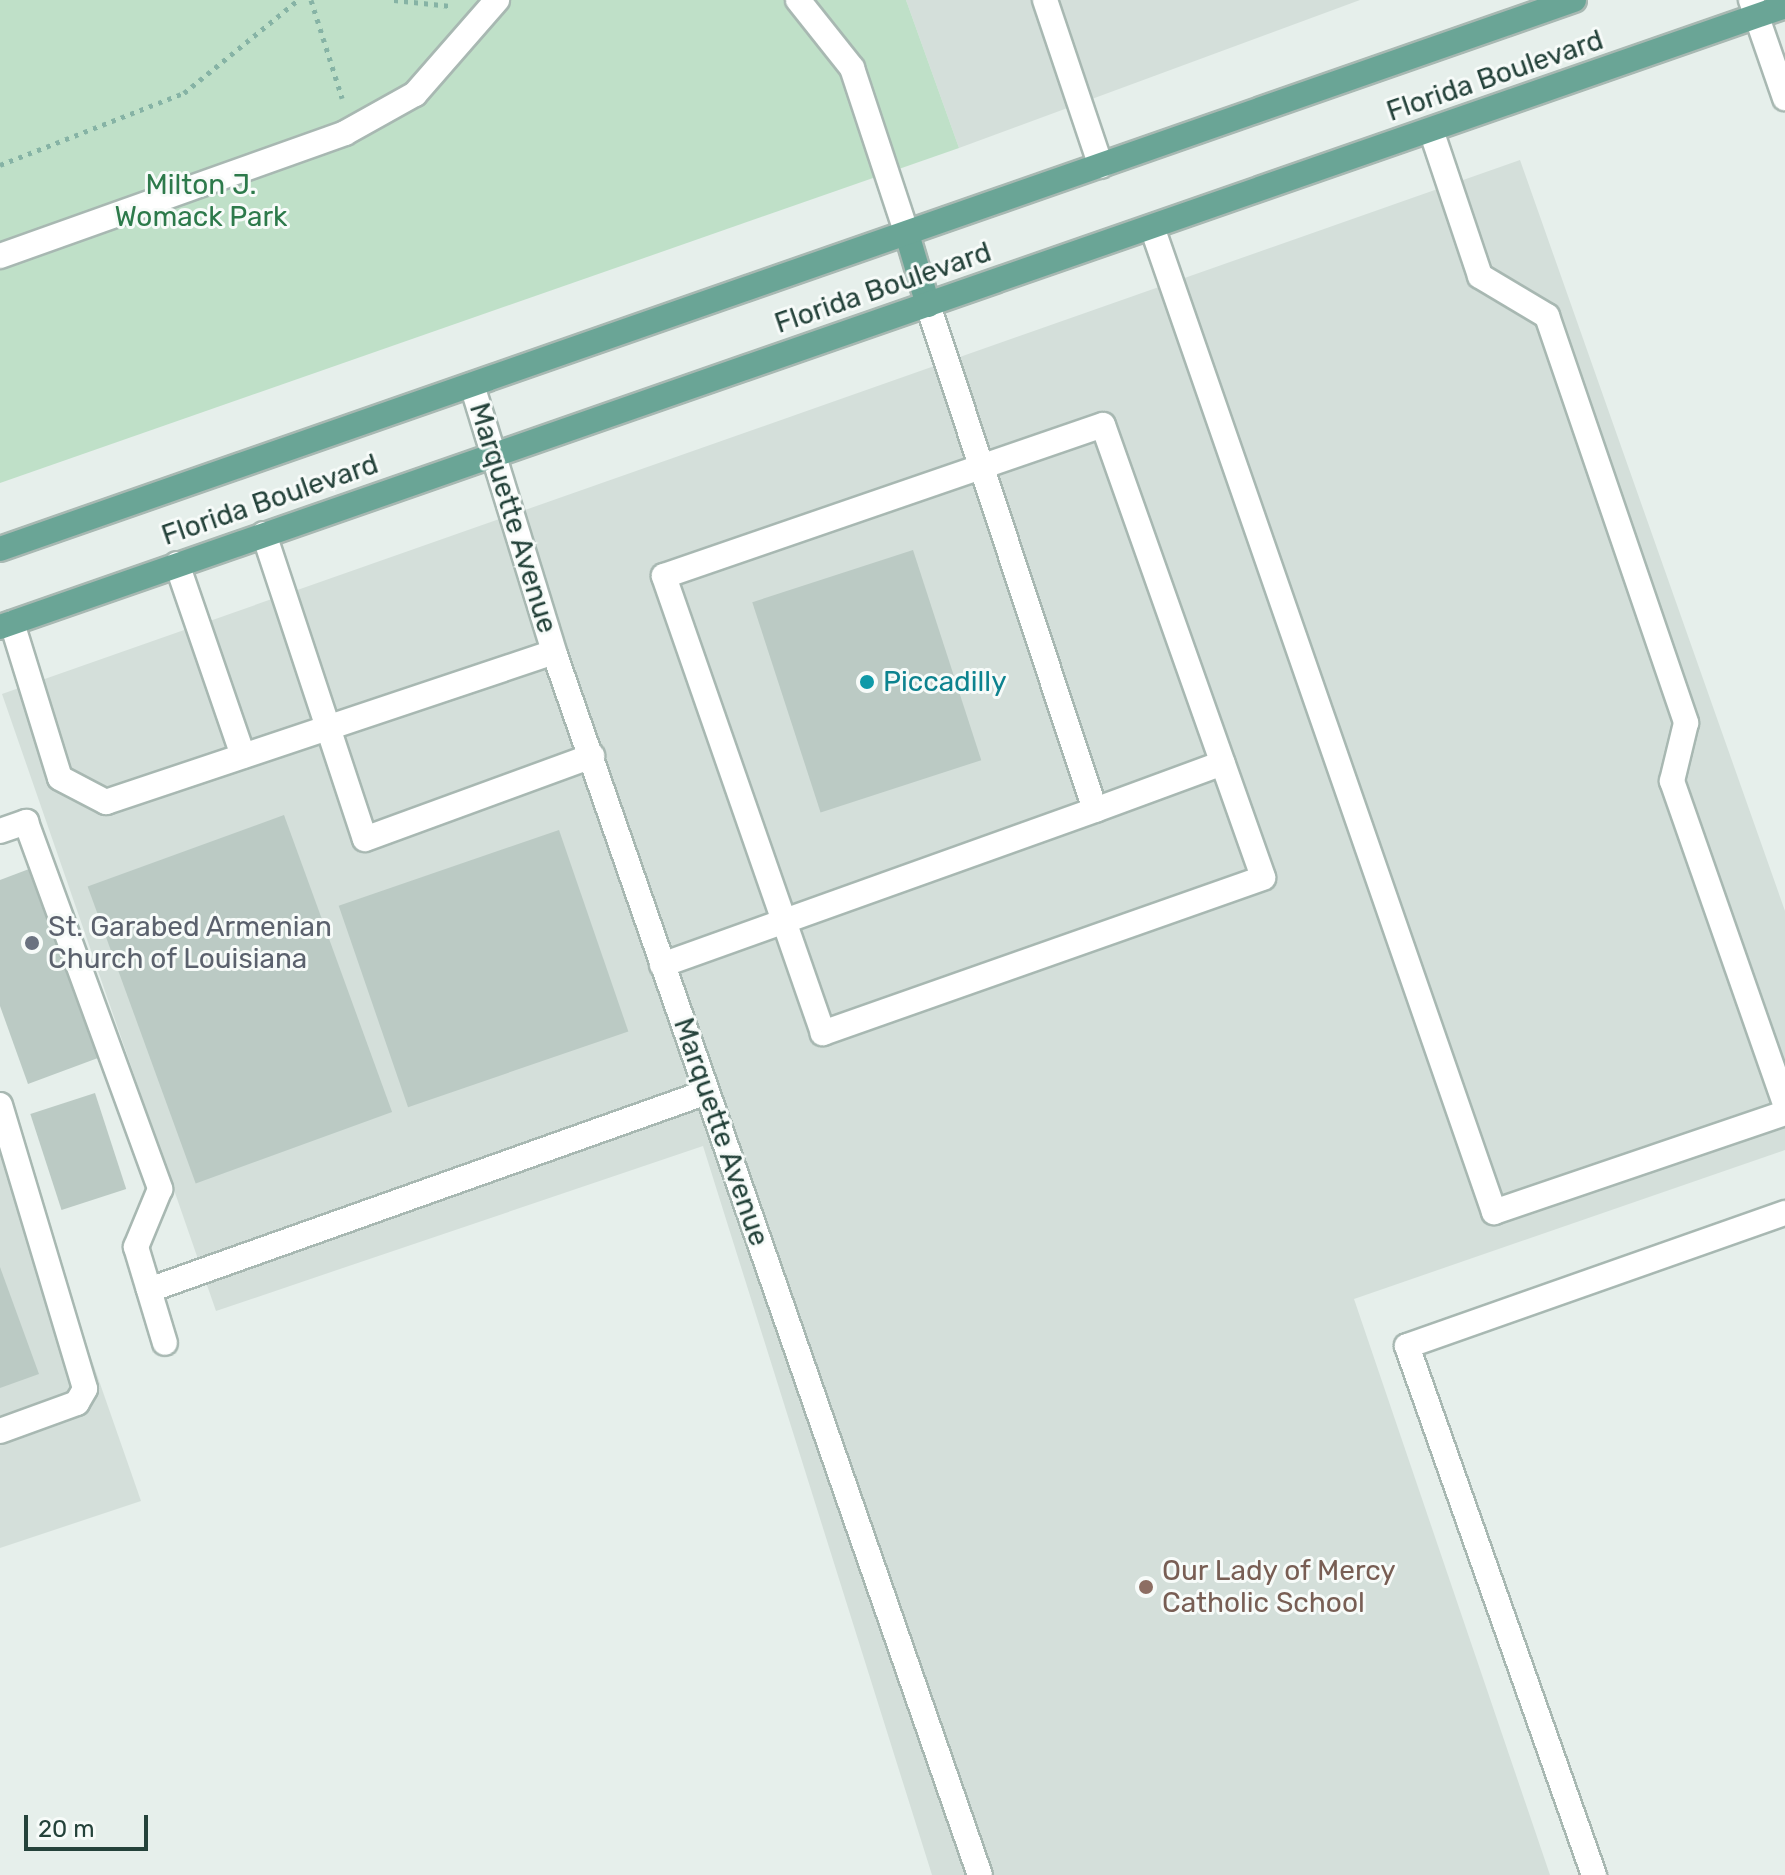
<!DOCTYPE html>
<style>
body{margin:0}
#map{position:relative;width:1785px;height:1875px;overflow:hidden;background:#e6efeb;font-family:Rubik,sans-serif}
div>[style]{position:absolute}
.built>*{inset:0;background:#d4dfda}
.green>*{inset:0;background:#bfe0c8}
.building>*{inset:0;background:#bbcac4;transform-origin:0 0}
.path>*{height:5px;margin-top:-2.5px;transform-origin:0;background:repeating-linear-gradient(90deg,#86b3a5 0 4px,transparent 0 10px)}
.roads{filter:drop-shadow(2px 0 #a8b8b2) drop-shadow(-2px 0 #a8b8b2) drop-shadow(0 2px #a8b8b2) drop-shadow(0 -2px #a8b8b2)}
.service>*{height:24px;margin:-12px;padding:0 12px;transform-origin:12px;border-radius:12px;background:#fff}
.minor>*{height:24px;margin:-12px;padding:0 12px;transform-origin:12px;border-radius:12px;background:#fff}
.primary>*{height:24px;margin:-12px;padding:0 12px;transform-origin:12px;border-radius:12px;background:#6aa596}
.dots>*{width:22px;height:22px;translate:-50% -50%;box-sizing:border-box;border:4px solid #f7fbf9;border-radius:50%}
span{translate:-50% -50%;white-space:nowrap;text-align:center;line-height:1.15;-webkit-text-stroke:6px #f7fbf9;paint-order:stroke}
.street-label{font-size:28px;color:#24423a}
.park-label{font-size:28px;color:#2d7a4b}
.culture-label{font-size:28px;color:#0d838f}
.left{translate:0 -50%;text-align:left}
.worship-label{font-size:28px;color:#5b616d}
.education-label{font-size:28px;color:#785e54}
.scale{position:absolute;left:24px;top:1815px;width:124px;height:36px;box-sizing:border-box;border:4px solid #24423a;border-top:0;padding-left:10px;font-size:24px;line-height:28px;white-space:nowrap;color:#24423a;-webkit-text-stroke:6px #f7fbf9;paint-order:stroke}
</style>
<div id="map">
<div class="built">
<i style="clip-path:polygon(906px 0,1360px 0,959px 148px)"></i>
<i style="clip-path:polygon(1520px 160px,1785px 911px,1785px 1150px,1354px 1299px,1550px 1875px,932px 1875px,703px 1146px,216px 1311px,2px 694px)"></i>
<i style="clip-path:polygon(0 1097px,141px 1501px,0 1548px)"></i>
</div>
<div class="green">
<i style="clip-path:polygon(0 0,906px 0,959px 148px,0 483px)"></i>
</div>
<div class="building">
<i style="left:913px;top:550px;width:221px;height:169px;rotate:72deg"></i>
<i style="left:284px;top:815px;width:316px;height:209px;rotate:70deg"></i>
<i style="left:559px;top:830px;width:213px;height:233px;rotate:71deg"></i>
<i style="clip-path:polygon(37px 866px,106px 1055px,28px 1084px,0 1006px,0 880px)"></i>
<i style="left:95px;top:1093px;width:101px;height:68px;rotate:72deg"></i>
<i style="clip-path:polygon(0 1267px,39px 1374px,0 1388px)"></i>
</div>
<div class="path">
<i style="left:311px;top:0;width:103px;rotate:72.4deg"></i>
<i style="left:394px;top:0;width:57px;rotate:6deg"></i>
<i style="left:0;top:165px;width:198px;rotate:-21.4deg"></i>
<i style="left:184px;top:93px;width:147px;rotate:-39.2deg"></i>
</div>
<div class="roads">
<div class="service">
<i style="left:798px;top:0;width:87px;rotate:51.5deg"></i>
<i style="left:852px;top:68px;width:175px;rotate:71.7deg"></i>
<i style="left:1045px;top:0;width:175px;rotate:71.4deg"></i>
<i style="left:1431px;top:130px;width:154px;rotate:71.4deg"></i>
<i style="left:1480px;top:276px;width:78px;rotate:30.8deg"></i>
<i style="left:1547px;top:316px;width:430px;rotate:71.1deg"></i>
<i style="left:1686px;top:723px;width:60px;rotate:103.6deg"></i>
<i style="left:1672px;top:781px;width:342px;rotate:70.7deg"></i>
<i style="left:1152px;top:227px;width:1043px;rotate:70.85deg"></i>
<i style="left:1494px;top:1212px;width:307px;rotate:-18.8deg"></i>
<i style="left:0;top:256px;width:366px;rotate:-19.6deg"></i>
<i style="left:345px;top:133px;width:80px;rotate:-29.1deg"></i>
<i style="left:415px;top:94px;width:125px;rotate:-48.9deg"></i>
<i style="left:1103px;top:425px;width:480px;rotate:70.5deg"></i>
<i style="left:1263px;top:878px;width:467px;rotate:160.6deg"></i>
<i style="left:823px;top:1033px;width:484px;rotate:-109.2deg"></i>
<i style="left:664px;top:576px;width:464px;rotate:-19deg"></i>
<i style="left:264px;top:534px;width:321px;rotate:71.7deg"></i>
<i style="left:365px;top:839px;width:242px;rotate:-20.1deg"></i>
<i style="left:177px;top:564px;width:203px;rotate:71deg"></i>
<i style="left:12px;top:623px;width:162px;rotate:72.8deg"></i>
<i style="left:60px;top:778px;width:52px;rotate:27.6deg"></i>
<i style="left:106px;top:802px;width:472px;rotate:-18.5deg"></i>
<i style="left:1095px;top:810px;width:136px;rotate:-20.2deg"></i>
<i style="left:0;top:831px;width:28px;rotate:-19deg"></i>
<i style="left:26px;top:822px;width:391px;rotate:69.9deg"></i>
<i style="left:160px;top:1189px;width:63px;rotate:112.5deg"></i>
<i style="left:136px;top:1247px;width:100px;rotate:73.2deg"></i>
<i style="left:662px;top:965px;width:460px;rotate:-19.7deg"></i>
<i style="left:1095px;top:810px;width:532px;rotate:-108.3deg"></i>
<i style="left:0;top:1105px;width:296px;rotate:73.3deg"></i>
<i style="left:85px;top:1389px;width:16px;rotate:120deg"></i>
<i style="left:77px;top:1403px;width:82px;rotate:160deg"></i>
<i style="left:149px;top:1290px;width:592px;rotate:-19.54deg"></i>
<i style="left:1594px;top:1875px;width:561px;rotate:-109.47deg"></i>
<i style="left:1407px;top:1346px;width:401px;rotate:-19.4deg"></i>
</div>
<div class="minor">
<i style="left:1751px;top:0;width:104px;rotate:70.9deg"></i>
<i style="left:472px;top:385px;width:279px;rotate:72.9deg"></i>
<i style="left:554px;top:652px;width:1295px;rotate:70.8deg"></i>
</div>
<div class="primary">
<i style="left:907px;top:234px;width:74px;rotate:73.5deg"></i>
<i style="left:0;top:549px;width:1667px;rotate:-19.23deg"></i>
<i style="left:0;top:627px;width:1890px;rotate:-19.18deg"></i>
</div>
</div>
<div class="dots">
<i style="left:867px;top:682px;background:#0f9aa8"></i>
<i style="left:32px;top:943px;background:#6b7280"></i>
<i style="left:1146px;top:1587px;background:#8d6e63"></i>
</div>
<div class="street-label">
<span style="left:1495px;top:76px;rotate:-19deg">Florida Boulevard</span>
<span style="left:883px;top:288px;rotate:-19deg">Florida Boulevard</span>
<span style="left:270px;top:500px;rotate:-19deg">Florida Boulevard</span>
<span style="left:513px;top:518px;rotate:73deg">Marquette Avenue</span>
<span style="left:721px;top:1132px;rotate:71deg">Marquette Avenue</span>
</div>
<div class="park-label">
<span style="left:201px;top:201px">Milton J.<br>Womack Park</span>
</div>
<div class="culture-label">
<span class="left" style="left:883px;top:682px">Piccadilly</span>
</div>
<div class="worship-label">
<span class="left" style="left:48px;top:943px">St. Garabed Armenian<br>Church of Louisiana</span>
</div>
<div class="education-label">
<span class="left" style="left:1162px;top:1587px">Our Lady of Mercy<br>Catholic School</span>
</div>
<div class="scale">20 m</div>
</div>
